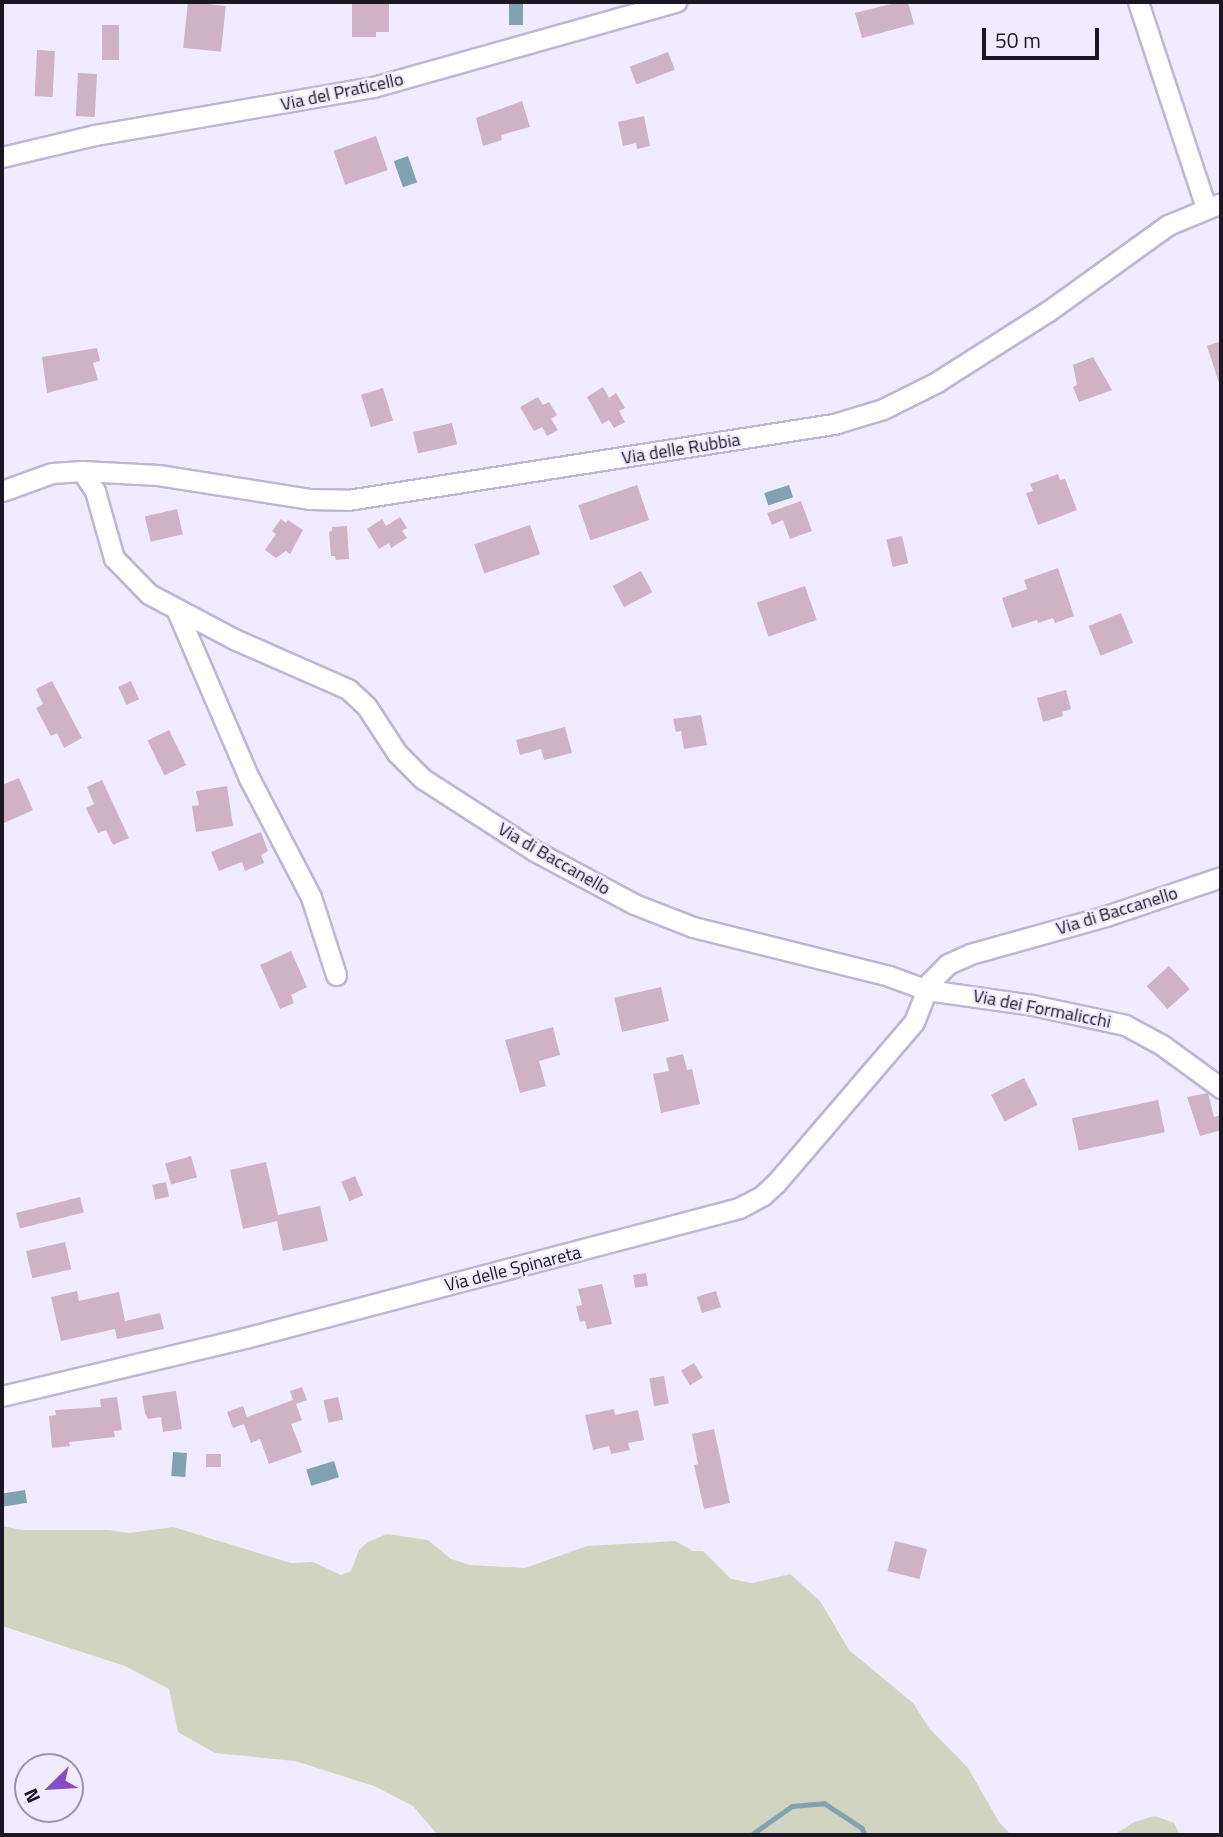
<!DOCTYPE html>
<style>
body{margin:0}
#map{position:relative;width:1223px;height:1837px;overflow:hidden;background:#f0ebfe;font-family:"Titillium Web",sans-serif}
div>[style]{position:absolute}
.green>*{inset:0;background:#d0d4c0}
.water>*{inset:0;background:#81a2b2;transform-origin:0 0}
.stream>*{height:4.5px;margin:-2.25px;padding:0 2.25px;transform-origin:2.25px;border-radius:2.25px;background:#81a2b2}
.building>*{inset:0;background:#d0b2c6;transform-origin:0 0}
.roads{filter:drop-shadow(2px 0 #beb6d4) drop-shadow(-2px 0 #beb6d4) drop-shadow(0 2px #beb6d4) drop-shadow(0 -2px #beb6d4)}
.street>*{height:19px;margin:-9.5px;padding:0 9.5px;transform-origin:9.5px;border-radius:9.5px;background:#fff}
span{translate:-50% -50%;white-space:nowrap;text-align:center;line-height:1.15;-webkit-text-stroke:5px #f0ebfe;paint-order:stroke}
.street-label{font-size:18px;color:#1b1722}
.frame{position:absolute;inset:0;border:4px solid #1b1722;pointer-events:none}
.north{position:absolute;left:14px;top:1753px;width:70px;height:70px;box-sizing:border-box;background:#f0ebfe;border:2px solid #9b96a6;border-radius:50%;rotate:246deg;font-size:19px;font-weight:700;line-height:28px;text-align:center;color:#1b1722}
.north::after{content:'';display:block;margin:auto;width:24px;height:32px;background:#854dc4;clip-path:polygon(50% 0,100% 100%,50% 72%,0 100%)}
.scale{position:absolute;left:982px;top:28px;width:117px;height:32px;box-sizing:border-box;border:4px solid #1b1722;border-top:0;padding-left:9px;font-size:21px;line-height:24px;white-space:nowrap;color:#1b1722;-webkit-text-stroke:5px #f0ebfe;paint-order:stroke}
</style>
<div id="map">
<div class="green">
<i style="clip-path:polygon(2px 1526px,22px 1530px,108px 1530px,130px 1533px,173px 1527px,291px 1563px,313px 1562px,341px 1575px,351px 1571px,359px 1550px,368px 1542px,387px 1534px,428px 1540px,451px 1559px,470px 1565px,525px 1568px,587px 1546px,675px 1541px,693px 1551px,703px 1551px,731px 1579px,752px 1583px,790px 1574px,820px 1601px,849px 1650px,913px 1703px,929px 1728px,968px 1768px,999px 1822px,1011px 1835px,438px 1835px,413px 1806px,374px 1786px,295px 1761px,215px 1753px,178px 1732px,169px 1689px,125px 1666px,2px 1626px)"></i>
<i style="clip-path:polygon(1155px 1816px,1174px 1823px,1180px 1835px,1114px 1835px,1134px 1822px)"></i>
</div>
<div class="water">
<i style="left:509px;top:2px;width:14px;height:23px"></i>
<i style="left:408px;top:156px;width:28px;height:15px;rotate:71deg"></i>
<i style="left:789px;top:485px;width:13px;height:26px;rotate:72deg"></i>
<i style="left:173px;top:1452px;width:14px;height:24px;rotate:4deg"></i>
<i style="left:334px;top:1461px;width:17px;height:29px;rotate:73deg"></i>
<i style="left:25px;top:1490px;width:13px;height:23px;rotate:81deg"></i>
</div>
<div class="stream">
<i style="left:751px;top:1835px;width:50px;rotate:-35.3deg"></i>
<i style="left:792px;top:1806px;width:32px;rotate:-5deg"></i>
<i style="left:824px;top:1803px;width:45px;rotate:33.3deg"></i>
<i style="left:862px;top:1828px;width:8px;rotate:67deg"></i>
</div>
<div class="building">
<i style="left:188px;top:2px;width:38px;height:46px;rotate:6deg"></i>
<i style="clip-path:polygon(352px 2px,389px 2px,389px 32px,376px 32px,376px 37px,352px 37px)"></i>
<i style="clip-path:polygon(899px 2px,908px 2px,914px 24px,862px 38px,855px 13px)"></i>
<i style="left:102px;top:25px;width:17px;height:35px"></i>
<i style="left:37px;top:50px;width:18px;height:46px;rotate:3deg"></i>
<i style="left:668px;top:52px;width:19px;height:41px;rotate:69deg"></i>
<i style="left:78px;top:73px;width:19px;height:43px;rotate:3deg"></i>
<i style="clip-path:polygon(522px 101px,530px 127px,501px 135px,502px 140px,483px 146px,476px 118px)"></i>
<i style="clip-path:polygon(644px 116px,650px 146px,637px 149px,636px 143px,623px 146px,618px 122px)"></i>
<i style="left:376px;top:136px;width:36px;height:45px;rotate:71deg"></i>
<i style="clip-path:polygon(1221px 341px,1221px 382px,1219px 383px,1207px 346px)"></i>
<i style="clip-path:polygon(97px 348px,100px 361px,93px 363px,98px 380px,47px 393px,42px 357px)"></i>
<i style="clip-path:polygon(1093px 357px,1112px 390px,1079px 402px,1073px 387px,1077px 385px,1073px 365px)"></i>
<i style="clip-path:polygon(603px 387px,609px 398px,616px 393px,625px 408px,619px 411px,625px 422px,614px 428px,609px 420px,602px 424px,587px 397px)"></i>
<i style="left:383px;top:388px;width:34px;height:23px;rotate:73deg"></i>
<i style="clip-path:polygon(538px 397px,543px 405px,549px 402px,557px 415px,551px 419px,558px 430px,547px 436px,542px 427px,534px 431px,520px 407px)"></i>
<i style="left:452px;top:423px;width:22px;height:40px;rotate:77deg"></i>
<i style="clip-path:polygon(1058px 474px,1060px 480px,1065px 479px,1077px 510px,1038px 525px,1026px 493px,1033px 491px,1030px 484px)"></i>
<i style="left:637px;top:485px;width:37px;height:62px;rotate:71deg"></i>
<i style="clip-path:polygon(801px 501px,812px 531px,790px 539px,783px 520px,772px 525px,767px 513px)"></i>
<i style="left:177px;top:509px;width:26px;height:33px;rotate:77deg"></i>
<i style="clip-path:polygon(400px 517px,407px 528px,402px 531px,407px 538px,391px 548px,389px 543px,379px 549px,367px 529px,382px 519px,386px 526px)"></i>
<i style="clip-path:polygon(281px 519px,286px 523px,288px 520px,303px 530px,290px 554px,286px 551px,276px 558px,265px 550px,276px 534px,272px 531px)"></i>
<i style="left:530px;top:525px;width:31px;height:59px;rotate:71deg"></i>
<i style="clip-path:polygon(347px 526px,349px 559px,336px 560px,335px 556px,331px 556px,329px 532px,332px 531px,332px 527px)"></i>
<i style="left:902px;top:536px;width:28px;height:16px;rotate:77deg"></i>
<i style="clip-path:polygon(1058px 568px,1074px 616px,1055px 623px,1053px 618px,1038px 623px,1037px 620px,1012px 628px,1002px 598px,1027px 589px,1024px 580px)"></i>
<i style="left:641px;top:571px;width:24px;height:32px;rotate:62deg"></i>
<i style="left:805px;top:586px;width:36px;height:51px;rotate:71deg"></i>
<i style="left:1121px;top:613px;width:32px;height:35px;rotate:68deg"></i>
<i style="clip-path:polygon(52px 681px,82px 738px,64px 748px,57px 733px,51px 736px,36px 708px,43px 704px,36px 689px)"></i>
<i style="left:131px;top:681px;width:20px;height:14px;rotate:66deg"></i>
<i style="clip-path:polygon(1066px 690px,1071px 709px,1062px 712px,1063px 716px,1043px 722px,1037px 698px)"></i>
<i style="clip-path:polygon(701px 715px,707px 745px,684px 749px,681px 731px,676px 732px,673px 719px)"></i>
<i style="clip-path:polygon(565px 727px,572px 753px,544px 760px,541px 749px,520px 755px,516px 740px)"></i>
<i style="left:169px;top:730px;width:39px;height:24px;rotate:64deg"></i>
<i style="clip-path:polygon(19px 778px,33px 810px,2px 824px,2px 785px)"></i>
<i style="clip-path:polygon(102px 780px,129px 838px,113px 845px,106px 830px,98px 833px,86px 808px,94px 804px,87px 787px)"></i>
<i style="clip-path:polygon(227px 786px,233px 826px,196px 832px,192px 806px,199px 805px,196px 791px)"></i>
<i style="clip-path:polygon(261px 832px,268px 851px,261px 855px,264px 863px,245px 871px,242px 862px,219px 871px,211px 852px)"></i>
<i style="clip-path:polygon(291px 951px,307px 987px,291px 995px,294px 1003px,280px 1009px,260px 965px)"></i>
<i style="left:1169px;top:966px;width:31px;height:30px;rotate:48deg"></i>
<i style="left:661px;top:987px;width:35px;height:48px;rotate:77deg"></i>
<i style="clip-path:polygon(553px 1027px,560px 1055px,539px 1061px,546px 1086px,520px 1093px,505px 1040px)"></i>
<i style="clip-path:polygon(683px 1054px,687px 1070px,692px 1069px,700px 1104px,661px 1113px,653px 1074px,669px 1071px,666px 1058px)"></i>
<i style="left:1024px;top:1078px;width:30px;height:37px;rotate:63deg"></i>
<i style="clip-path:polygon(1208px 1093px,1214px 1117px,1221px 1115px,1221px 1130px,1200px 1136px,1187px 1097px)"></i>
<i style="left:1158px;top:1100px;width:33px;height:88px;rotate:78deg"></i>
<i style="left:191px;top:1156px;width:22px;height:27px;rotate:74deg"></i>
<i style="clip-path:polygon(266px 1162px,278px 1215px,320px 1206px,328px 1241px,283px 1251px,277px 1221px,243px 1229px,230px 1170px)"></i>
<i style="left:355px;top:1176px;width:21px;height:15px;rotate:67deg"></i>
<i style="left:166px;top:1182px;width:15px;height:14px;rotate:79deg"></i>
<i style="left:80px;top:1197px;width:16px;height:66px;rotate:76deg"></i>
<i style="left:65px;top:1242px;width:28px;height:40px;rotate:77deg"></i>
<i style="left:646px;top:1273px;width:13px;height:13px;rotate:81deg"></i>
<i style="clip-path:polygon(602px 1284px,612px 1324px,587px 1329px,585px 1321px,580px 1322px,576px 1306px,582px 1305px,578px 1289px)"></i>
<i style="clip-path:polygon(77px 1291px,79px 1301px,119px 1292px,125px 1321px,160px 1313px,164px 1329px,117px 1339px,115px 1329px,61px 1341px,51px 1297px)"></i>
<i style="left:716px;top:1291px;width:17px;height:20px;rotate:73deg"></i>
<i style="left:694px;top:1363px;width:17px;height:15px;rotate:59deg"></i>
<i style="left:664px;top:1376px;width:28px;height:15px;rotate:80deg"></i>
<i style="clip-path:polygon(302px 1387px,307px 1400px,296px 1404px,302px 1420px,291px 1424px,302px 1452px,269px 1464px,260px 1439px,251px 1443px,244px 1424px,233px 1428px,227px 1412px,243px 1406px,247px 1417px,293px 1400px,290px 1391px)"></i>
<i style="clip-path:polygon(176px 1391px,182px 1429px,163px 1432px,161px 1417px,148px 1419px,145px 1413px,142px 1396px)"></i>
<i style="clip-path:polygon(117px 1397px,122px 1430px,114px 1431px,115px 1437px,69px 1442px,70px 1446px,52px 1448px,49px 1416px,56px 1415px,55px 1410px,101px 1407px,100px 1399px)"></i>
<i style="left:338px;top:1397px;width:23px;height:15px;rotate:77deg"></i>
<i style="clip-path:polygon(614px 1409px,615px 1415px,638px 1410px,644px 1440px,628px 1443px,630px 1450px,611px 1454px,609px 1446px,593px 1450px,585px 1415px)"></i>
<i style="clip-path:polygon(714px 1429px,730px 1503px,704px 1509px,694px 1465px,698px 1464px,692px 1434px)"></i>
<i style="left:206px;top:1454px;width:15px;height:13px"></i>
<i style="left:895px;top:1541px;width:33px;height:31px;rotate:14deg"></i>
</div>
<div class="roads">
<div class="street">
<i style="left:1138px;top:2px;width:217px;rotate:71.7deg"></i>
<i style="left:2px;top:157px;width:96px;rotate:-13.3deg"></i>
<i style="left:95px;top:135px;width:282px;rotate:-9.8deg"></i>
<i style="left:373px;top:87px;width:315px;rotate:-15.7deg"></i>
<i style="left:82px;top:471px;width:76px;rotate:3deg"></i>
<i style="left:158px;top:475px;width:153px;rotate:9deg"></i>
<i style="left:309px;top:499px;width:39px;rotate:1deg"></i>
<i style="left:348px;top:500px;width:495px;rotate:-8.9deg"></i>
<i style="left:837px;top:423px;width:48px;rotate:-16.9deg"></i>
<i style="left:883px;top:409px;width:60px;rotate:-26.6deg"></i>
<i style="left:937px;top:382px;width:130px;rotate:-32.5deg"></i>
<i style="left:1047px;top:312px;width:149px;rotate:-35.7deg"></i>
<i style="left:1168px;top:225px;width:57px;rotate:-22.5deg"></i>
<i style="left:2px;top:491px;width:53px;rotate:-19.8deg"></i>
<i style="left:52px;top:473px;width:30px;rotate:-4deg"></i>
<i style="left:82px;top:471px;width:24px;rotate:57deg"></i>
<i style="left:95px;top:491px;width:70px;rotate:74.2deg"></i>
<i style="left:114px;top:558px;width:50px;rotate:45.8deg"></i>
<i style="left:149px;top:594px;width:96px;rotate:27.9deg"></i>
<i style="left:234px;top:639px;width:124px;rotate:23.7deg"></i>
<i style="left:348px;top:689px;width:26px;rotate:43deg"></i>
<i style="left:367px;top:707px;width:55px;rotate:56.9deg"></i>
<i style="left:397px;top:753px;width:37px;rotate:45deg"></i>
<i style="left:423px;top:779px;width:131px;rotate:32.8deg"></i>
<i style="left:533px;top:850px;width:115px;rotate:28.1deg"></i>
<i style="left:634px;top:904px;width:63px;rotate:21.3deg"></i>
<i style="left:693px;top:927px;width:202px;rotate:14deg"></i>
<i style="left:889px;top:976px;width:40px;rotate:20.2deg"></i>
<i style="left:927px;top:990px;width:106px;rotate:8.1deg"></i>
<i style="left:1032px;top:1005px;width:95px;rotate:12.1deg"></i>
<i style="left:1125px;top:1025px;width:42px;rotate:28.4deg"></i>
<i style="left:1162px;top:1045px;width:73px;rotate:36.1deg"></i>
<i style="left:177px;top:611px;width:180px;rotate:66.7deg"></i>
<i style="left:248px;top:776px;width:136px;rotate:62.5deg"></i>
<i style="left:311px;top:897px;width:82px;rotate:72.2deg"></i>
<i style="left:2px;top:1396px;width:250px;rotate:-13.4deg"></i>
<i style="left:245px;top:1338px;width:511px;rotate:-14.74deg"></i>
<i style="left:739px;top:1208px;width:27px;rotate:-28deg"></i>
<i style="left:763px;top:1195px;width:18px;rotate:-43deg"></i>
<i style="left:776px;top:1183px;width:212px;rotate:-49.4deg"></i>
<i style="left:914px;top:1022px;width:43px;rotate:-68.2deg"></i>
<i style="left:930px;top:982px;width:25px;rotate:-45deg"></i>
<i style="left:948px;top:964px;width:24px;rotate:-24deg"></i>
<i style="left:970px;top:954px;width:141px;rotate:-15.6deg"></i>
<i style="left:1106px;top:916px;width:121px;rotate:-18.7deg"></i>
</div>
</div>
<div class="street-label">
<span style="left:342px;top:92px;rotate:-12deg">Via del Praticello</span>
<span style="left:681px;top:449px;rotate:-9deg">Via delle Rubbia</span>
<span style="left:554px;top:859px;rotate:30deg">Via di Baccanello</span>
<span style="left:1117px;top:911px;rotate:-17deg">Via di Baccanello</span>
<span style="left:1042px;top:1009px;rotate:11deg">Via dei Formalicchi</span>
<span style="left:513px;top:1269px;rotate:-14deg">Via delle Spinareta</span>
</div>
<div class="frame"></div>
<div class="north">N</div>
<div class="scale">50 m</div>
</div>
